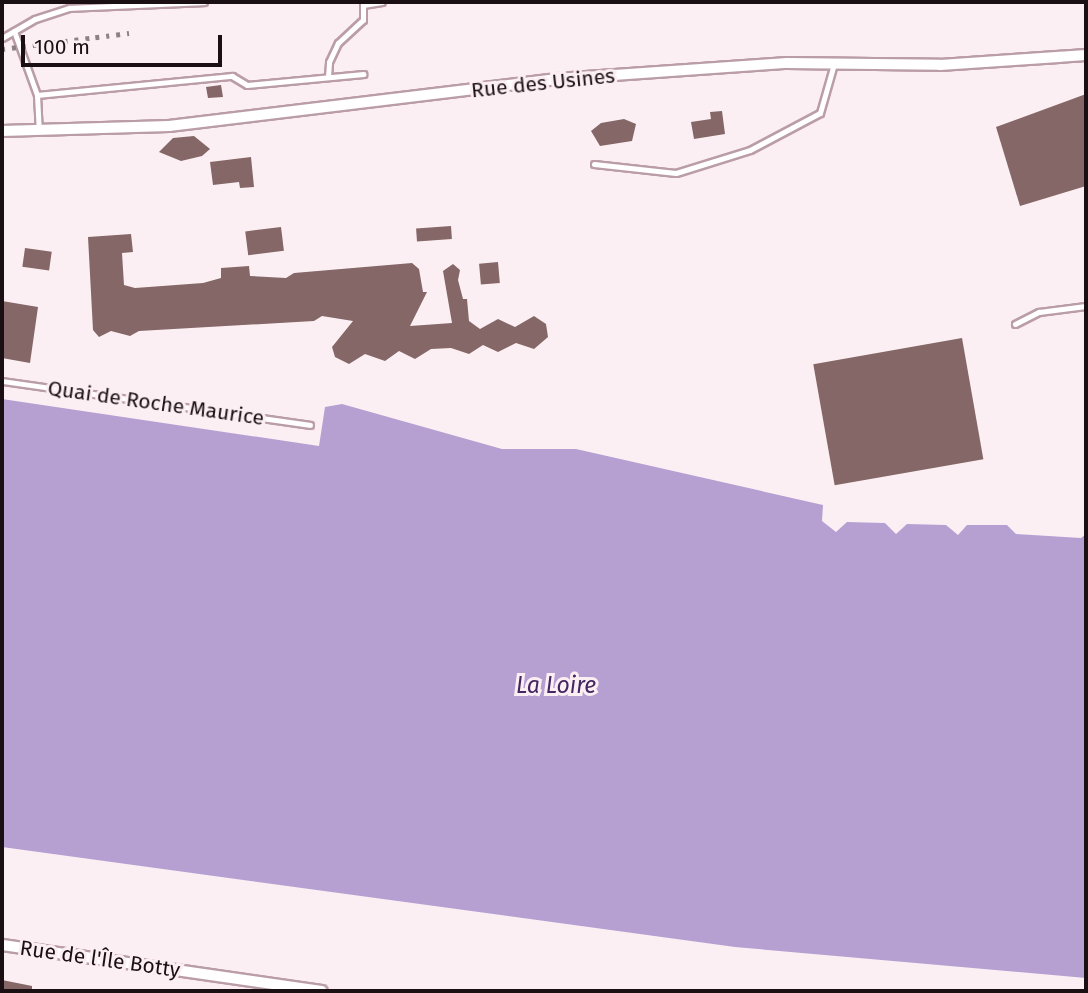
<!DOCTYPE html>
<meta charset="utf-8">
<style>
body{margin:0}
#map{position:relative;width:1088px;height:993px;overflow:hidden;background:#fceff4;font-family:"Fira Sans",sans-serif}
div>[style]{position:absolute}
.water>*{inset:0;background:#b6a0d2}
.building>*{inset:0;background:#846766;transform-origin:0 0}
.roads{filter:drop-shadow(2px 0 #ba9da7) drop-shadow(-2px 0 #ba9da7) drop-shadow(0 2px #ba9da7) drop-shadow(0 -2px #ba9da7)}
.service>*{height:5px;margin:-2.5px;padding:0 2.5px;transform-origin:2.5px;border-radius:2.5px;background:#fff}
.minor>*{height:10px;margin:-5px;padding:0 5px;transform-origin:5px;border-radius:5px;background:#fff}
.rail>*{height:4.5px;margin-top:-2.25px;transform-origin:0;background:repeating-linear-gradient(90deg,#8d8186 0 3.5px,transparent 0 10.5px)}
span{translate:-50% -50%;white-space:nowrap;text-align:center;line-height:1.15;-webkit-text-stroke:6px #fceff4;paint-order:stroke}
.street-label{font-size:21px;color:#1a1014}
.water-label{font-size:23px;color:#442662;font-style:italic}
.frame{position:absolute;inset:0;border:4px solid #1a1014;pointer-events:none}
.scale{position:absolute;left:21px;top:35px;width:201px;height:32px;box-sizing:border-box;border:4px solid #1a1014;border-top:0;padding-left:9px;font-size:21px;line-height:24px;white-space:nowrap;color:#1a1014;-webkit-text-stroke:5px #fceff4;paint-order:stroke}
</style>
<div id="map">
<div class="water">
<i style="clip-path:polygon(2px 399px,319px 446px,325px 407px,342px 404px,502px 449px,576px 449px,823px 505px,822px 521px,836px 532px,847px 522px,885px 523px,896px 534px,907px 524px,946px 525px,958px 535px,967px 525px,1007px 525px,1016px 534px,1081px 538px,1086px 534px,1086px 978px,735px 947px,2px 847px)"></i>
</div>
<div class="building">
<i style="clip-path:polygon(221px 85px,223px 97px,208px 98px,206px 87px)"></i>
<i style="clip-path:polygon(1086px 94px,1086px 186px,1020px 206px,996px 127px)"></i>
<i style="clip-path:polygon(722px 111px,725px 134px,694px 139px,691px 122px,711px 119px,710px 112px)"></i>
<i style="clip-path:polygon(624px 119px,636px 124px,632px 141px,600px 146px,591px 131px,601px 123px)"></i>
<i style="clip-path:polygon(194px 136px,210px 149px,202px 156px,181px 161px,159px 152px,173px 138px)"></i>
<i style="clip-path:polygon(251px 157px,254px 187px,240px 188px,239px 182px,213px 185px,210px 162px)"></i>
<i style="left:451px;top:226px;width:13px;height:35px;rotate:86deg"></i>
<i style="left:281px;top:227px;width:24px;height:36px;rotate:83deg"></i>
<i style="clip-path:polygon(131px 234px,133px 252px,122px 253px,124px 285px,135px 288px,203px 283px,221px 278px,221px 268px,249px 266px,250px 276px,286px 278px,294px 273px,412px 263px,419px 269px,423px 292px,427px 292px,410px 326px,452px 323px,443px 271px,453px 264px,460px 270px,458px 280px,463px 299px,467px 299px,469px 321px,480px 329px,498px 319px,515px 327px,534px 316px,546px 324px,548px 337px,534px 349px,516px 343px,498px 352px,483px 345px,469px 354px,451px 348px,431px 349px,415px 359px,399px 351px,385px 361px,365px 354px,349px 364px,335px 357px,332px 347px,353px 321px,322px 316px,314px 321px,139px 331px,130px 336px,111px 331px,99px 337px,93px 330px,88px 237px)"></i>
<i style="left:25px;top:248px;width:27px;height:19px;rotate:8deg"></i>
<i style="left:498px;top:262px;width:21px;height:19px;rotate:85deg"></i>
<i style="clip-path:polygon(2px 301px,38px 307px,30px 363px,2px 358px)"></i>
<i style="left:962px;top:338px;width:123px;height:151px;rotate:80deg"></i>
<i style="clip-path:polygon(2px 980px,32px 986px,32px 991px,2px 991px)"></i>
</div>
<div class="roads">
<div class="service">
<i style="left:14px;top:31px;width:68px;rotate:70.2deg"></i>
<i style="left:37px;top:95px;width:34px;rotate:87deg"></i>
<i style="left:2px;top:38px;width:38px;rotate:-30deg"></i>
<i style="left:35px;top:19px;width:36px;rotate:-18deg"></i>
<i style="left:69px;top:8px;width:135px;rotate:-2.5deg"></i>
<i style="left:328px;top:77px;width:15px;rotate:-86deg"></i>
<i style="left:329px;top:62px;width:21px;rotate:-65deg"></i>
<i style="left:338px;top:43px;width:34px;rotate:-43deg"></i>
<i style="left:363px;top:20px;width:15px;rotate:-90deg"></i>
<i style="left:363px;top:5px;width:19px;rotate:-9deg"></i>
<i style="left:37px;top:95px;width:196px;rotate:-5.6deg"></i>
<i style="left:232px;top:76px;width:17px;rotate:31deg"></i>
<i style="left:247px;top:85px;width:117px;rotate:-5.4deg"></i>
<i style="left:594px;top:164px;width:82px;rotate:6.3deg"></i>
<i style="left:676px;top:173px;width:77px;rotate:-17.3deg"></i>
<i style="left:750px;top:150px;width:79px;rotate:-27.9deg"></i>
<i style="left:820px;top:113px;width:51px;rotate:-74.1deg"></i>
<i style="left:1015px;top:324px;width:27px;rotate:-27deg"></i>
<i style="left:1039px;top:312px;width:47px;rotate:-7.3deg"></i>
<i style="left:2px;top:381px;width:311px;rotate:8.1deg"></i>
</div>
<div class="minor">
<i style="left:2px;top:131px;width:167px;rotate:-1.7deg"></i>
<i style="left:169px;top:126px;width:391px;rotate:-6.9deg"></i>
<i style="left:557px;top:79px;width:231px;rotate:-4deg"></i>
<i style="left:787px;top:63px;width:153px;rotate:0.7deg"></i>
<i style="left:940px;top:65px;width:146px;rotate:-3.9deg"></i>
<i style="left:2px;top:945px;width:323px;rotate:8.2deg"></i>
</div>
</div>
<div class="rail">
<i style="left:2px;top:49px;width:128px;rotate:-7.2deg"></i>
</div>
<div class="street-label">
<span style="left:543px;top:83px;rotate:-6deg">Rue des Usines</span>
<span style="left:156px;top:403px;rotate:8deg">Quai de Roche Maurice</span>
<span style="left:100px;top:959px;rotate:8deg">Rue de l'Île Botty</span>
</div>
<div class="water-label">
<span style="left:556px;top:685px">La Loire</span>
</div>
<div class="frame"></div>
<div class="scale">100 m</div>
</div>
